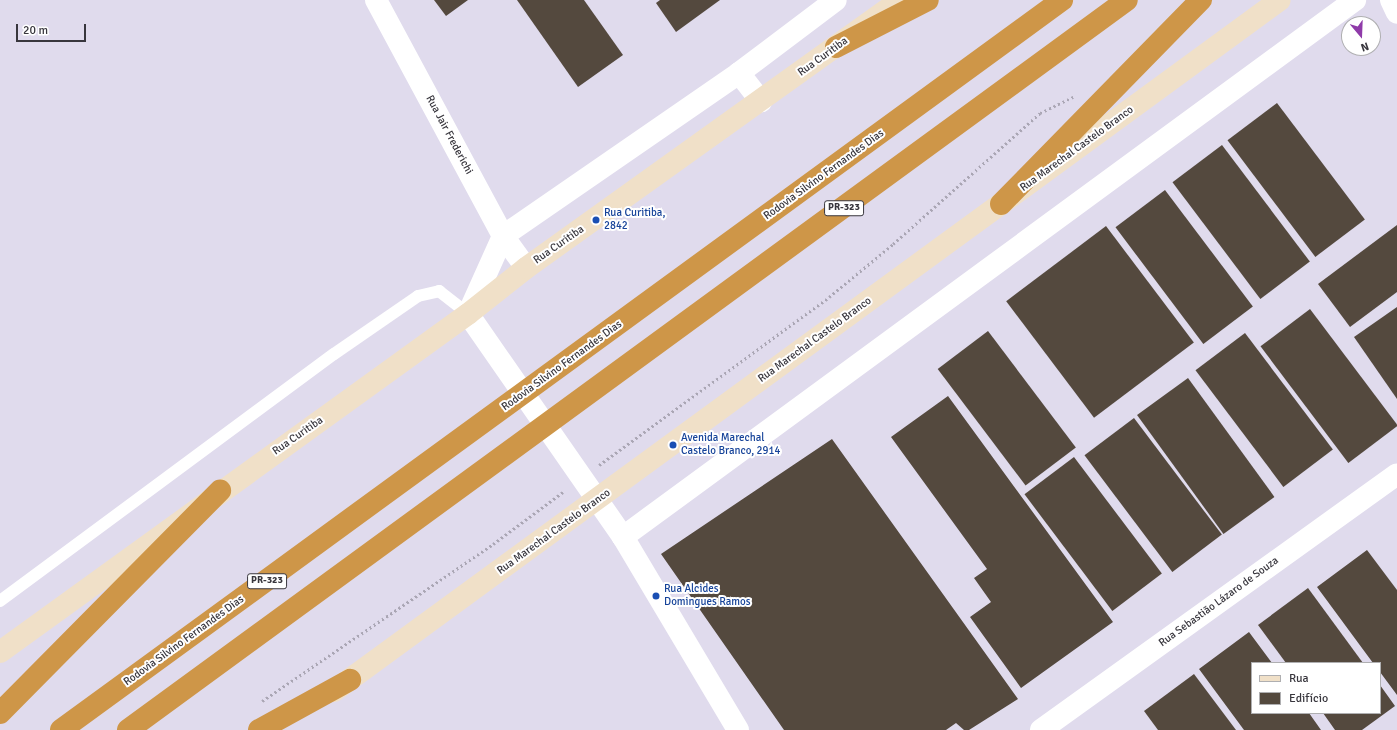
<!DOCTYPE html>
<meta charset="utf-8">
<style>
body{margin:0}
#map{position:relative;width:1397px;height:730px;overflow:hidden;background:#e0dbed;font-family:Signika,sans-serif}
div>[style]{position:absolute}
.building>*{inset:0;background:#54493e;transform-origin:0 0}
.path>*{height:2.5px;margin-top:-1.25px;transform-origin:0;background:repeating-linear-gradient(90deg,#aaa6b4 0 2px,transparent 0 5px)}
.lane>*{height:12px;margin:-6px;padding:0 6px;transform-origin:6px;border-radius:6px;background:#fff}
.street>*{height:22px;margin:-11px;padding:0 11px;transform-origin:11px;border-radius:11px;background:#fff}
.secondary>*{height:22px;margin:-11px;padding:0 11px;transform-origin:11px;border-radius:11px;background:#f0e0c8}
.highway>*{height:22px;margin:-11px;padding:0 11px;transform-origin:11px;border-radius:11px;background:#ce9648}
.dots>*{width:11px;height:11px;translate:-50% -50%;box-sizing:border-box;border:2px solid #fff;border-radius:50%}
span{translate:-50% -50%;white-space:nowrap;text-align:center;line-height:1.15;-webkit-text-stroke:4px #fff;paint-order:stroke}
.shield-label span{padding:1px 3px;background:#fff;border:1px solid;border-radius:3px;-webkit-text-stroke-width:0}
.shield-label{font-size:10px;color:#38363d;font-weight:700}
.street-label{font-size:11px;color:#38363d}
.transit-label{font-size:11px;color:#164399}
.left{translate:0 -50%;text-align:left}
.legend{position:absolute;left:1251px;top:662px;width:130px;height:52px;box-sizing:border-box;background:#fff;border:1px solid #afafb1;margin:0;padding:5px 7px;list-style:none;font-size:12px;color:#38363d}
.legend li{display:flex;align-items:center;gap:8px;height:20px}
.legend b{width:20px;border:1px solid #afafb1}
.north{position:absolute;left:1341px;top:16px;width:40px;height:40px;box-sizing:border-box;background:#fff;border:1px solid #afafb1;border-radius:50%;rotate:161deg;font-size:11px;font-weight:700;line-height:16px;text-align:center;color:#38363d}
.north::after{content:'';display:block;margin:auto;width:14px;height:18px;background:#8f3ba9;clip-path:polygon(50% 0,100% 100%,50% 72%,0 100%)}
.scale{position:absolute;left:16px;top:24px;width:70px;height:18px;box-sizing:border-box;border:2px solid #38363d;border-top:0;padding-left:5px;font-size:12px;line-height:14px;white-space:nowrap;color:#38363d;-webkit-text-stroke:3px #fff;paint-order:stroke}
</style>
<div id="map">
<div class="building">
<i style="clip-path:polygon(434px 0,468px 0,446px 16px)"></i>
<i style="clip-path:polygon(517px 0,584px 0,623px 55px,578px 87px)"></i>
<i style="clip-path:polygon(660px 0,720px 0,676px 32px,656px 3px)"></i>
<i style="left:1277px;top:103px;width:146px;height:62px;rotate:53deg"></i>
<i style="left:1222px;top:145px;width:146px;height:62px;rotate:53deg"></i>
<i style="left:1165px;top:190px;width:146px;height:62px;rotate:53deg"></i>
<i style="clip-path:polygon(1397px 225px,1397px 292px,1350px 327px,1318px 284px)"></i>
<i style="left:1106px;top:226px;width:146px;height:125px;rotate:53deg"></i>
<i style="clip-path:polygon(1397px 307px,1397px 399px,1354px 337px)"></i>
<i style="left:1310px;top:309px;width:146px;height:62px;rotate:53deg"></i>
<i style="left:988px;top:331px;width:146px;height:63px;rotate:53deg"></i>
<i style="left:1245px;top:333px;width:146px;height:62px;rotate:53deg"></i>
<i style="left:1188px;top:378px;width:147px;height:63px;rotate:54deg"></i>
<i style="clip-path:polygon(948px 396px,1113px 622px,1021px 688px,970px 617px,991px 602px,974px 578px,987px 569px,891px 437px)"></i>
<i style="left:1134px;top:418px;width:146px;height:62px;rotate:53deg"></i>
<i style="clip-path:polygon(832px 439px,1018px 699px,969px 730px,964px 730px,956px 723px,946px 730px,784px 730px,661px 554px)"></i>
<i style="left:1074px;top:457px;width:146px;height:62px;rotate:53deg"></i>
<i style="clip-path:polygon(1367px 550px,1397px 590px,1397px 695px,1380px 672px,1380px 663px,1373px 663px,1317px 587px)"></i>
<i style="clip-path:polygon(1308px 588px,1363px 663px,1286px 663px,1258px 625px)"></i>
<i style="clip-path:polygon(1249px 632px,1272px 663px,1252px 663px,1252px 713px,1309px 713px,1321px 730px,1244px 730px,1199px 669px)"></i>
<i style="clip-path:polygon(1194px 674px,1236px 730px,1158px 730px,1144px 711px)"></i>
<i style="clip-path:polygon(1380px 685px,1395px 706px,1362px 730px,1335px 730px,1323px 713px,1380px 713px)"></i>
</div>
<div class="path">
<i style="left:599px;top:465px;width:285px;rotate:-36.1deg"></i>
<i style="left:829px;top:297px;width:83px;rotate:-39.6deg"></i>
<i style="left:893px;top:244px;width:197px;rotate:-41.7deg"></i>
<i style="left:1040px;top:113px;width:37px;rotate:-26deg"></i>
<i style="left:262px;top:701px;width:279px;rotate:-34.2deg"></i>
<i style="left:493px;top:544px;width:87px;rotate:-36.6deg"></i>
</div>
<div class="lane">
<i style="left:0;top:601px;width:415px;rotate:-36.5deg"></i>
<i style="left:334px;top:354px;width:102px;rotate:-34.6deg"></i>
<i style="left:418px;top:296px;width:22px;rotate:-13deg"></i>
<i style="left:439px;top:291px;width:37px;rotate:38deg"></i>
</div>
<div class="street">
<i style="left:376px;top:0;width:268px;rotate:61.7deg"></i>
<i style="left:503px;top:236px;width:39px;rotate:54deg"></i>
<i style="left:1391px;top:0;width:14px;rotate:65deg"></i>
<i style="left:739px;top:73px;width:36px;rotate:52deg"></i>
<i style="left:623px;top:537px;width:908px;rotate:-36.26deg"></i>
<i style="left:738px;top:730px;width:225px;rotate:-120.8deg"></i>
<i style="left:623px;top:537px;width:272px;rotate:-124.8deg"></i>
<i style="left:468px;top:314px;width:85px;rotate:-65.8deg"></i>
<i style="left:503px;top:236px;width:287px;rotate:-34.6deg"></i>
<i style="left:739px;top:73px;width:121px;rotate:-37deg"></i>
<i style="left:1041px;top:730px;width:438px;rotate:-35.7deg"></i>
</div>
<div class="secondary">
<i style="left:0;top:652px;width:577px;rotate:-35.84deg"></i>
<i style="left:468px;top:314px;width:74px;rotate:-38.4deg"></i>
<i style="left:526px;top:268px;width:460px;rotate:-35.6deg"></i>
<i style="left:334px;top:691px;width:1171px;rotate:-36.15deg"></i>
</div>
<div class="highway">
<i style="left:836px;top:47px;width:103px;rotate:-27.1deg"></i>
<i style="left:1001px;top:204px;width:286px;rotate:-45.6deg"></i>
<i style="left:0;top:713px;width:313px;rotate:-45.3deg"></i>
<i style="left:61px;top:730px;width:1239px;rotate:-36.1deg"></i>
<i style="left:128px;top:730px;width:1237px;rotate:-36.16deg"></i>
<i style="left:259px;top:730px;width:104px;rotate:-28.8deg"></i>
</div>
<div class="dots">
<i style="left:596px;top:220px;background:#1a4fb4"></i>
<i style="left:673px;top:445px;background:#1a4fb4"></i>
<i style="left:656px;top:596px;background:#1a4fb4"></i>
</div>
<div class="shield-label">
<span style="left:844px;top:208px">PR-323</span>
<span style="left:267px;top:581px">PR-323</span>
</div>
<div class="street-label">
<span style="left:823px;top:57px;rotate:-36deg">Rua Curitiba</span>
<span style="left:449px;top:135px;rotate:62deg">Rua Jair Frederichi</span>
<span style="left:1077px;top:149px;rotate:-36deg">Rua Marechal Castelo Branco</span>
<span style="left:824px;top:175px;rotate:-36deg">Rodovia Silvino Fernandes Dias</span>
<span style="left:559px;top:245px;rotate:-35deg">Rua Curitiba</span>
<span style="left:815px;top:340px;rotate:-36deg">Rua Marechal Castelo Branco</span>
<span style="left:562px;top:366px;rotate:-36deg">Rodovia Silvino Fernandes Dias</span>
<span style="left:298px;top:436px;rotate:-35deg">Rua Curitiba</span>
<span style="left:554px;top:532px;rotate:-36deg">Rua Marechal Castelo Branco</span>
<span style="left:1219px;top:602px;rotate:-36deg">Rua Sebastião Lázaro de Souza</span>
<span style="left:184px;top:641px;rotate:-36deg">Rodovia Silvino Fernandes Dias</span>
</div>
<div class="transit-label">
<span class="left" style="left:604px;top:220px">Rua Curitiba,<br>2842</span>
<span class="left" style="left:681px;top:445px">Avenida Marechal<br>Castelo Branco, 2914</span>
<span class="left" style="left:664px;top:596px">Rua Alcides<br>Domingues Ramos</span>
</div>
<ul class="legend">
<li><b style="height:5px;background:#f0e0c8"></b>Rua</li>
<li><b style="height:11px;background:#54493e"></b>Edifício</li>
</ul>
<div class="north">N</div>
<div class="scale">20 m</div>
</div>
